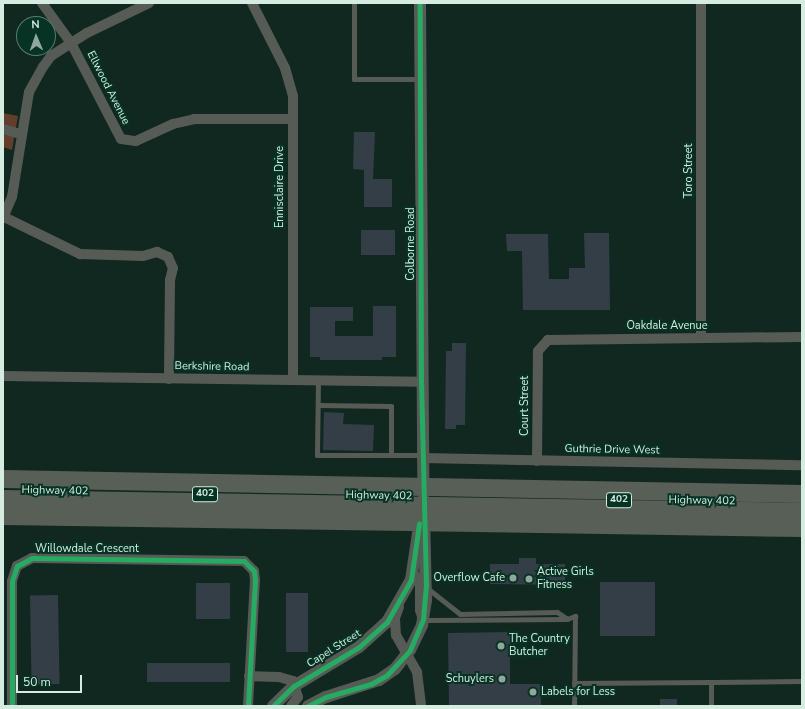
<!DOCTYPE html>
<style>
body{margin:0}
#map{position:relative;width:805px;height:709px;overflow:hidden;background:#102820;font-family:"Nunito Sans",sans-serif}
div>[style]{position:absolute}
.green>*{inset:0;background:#633e2b}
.building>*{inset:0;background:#343e47;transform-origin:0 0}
.service>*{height:5px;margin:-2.5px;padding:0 2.5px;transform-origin:2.5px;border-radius:2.5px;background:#575b56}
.minor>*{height:10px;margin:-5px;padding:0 5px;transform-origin:5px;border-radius:5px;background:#575b56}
.tertiary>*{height:12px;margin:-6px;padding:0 6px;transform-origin:6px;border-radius:6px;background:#575b56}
.motorway>*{height:18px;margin:-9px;padding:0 9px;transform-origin:9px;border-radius:9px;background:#575f57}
.cycleway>*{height:5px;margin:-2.5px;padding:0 2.5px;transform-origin:2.5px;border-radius:2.5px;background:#26ab63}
.dots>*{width:11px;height:11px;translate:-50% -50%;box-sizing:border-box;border:2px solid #063324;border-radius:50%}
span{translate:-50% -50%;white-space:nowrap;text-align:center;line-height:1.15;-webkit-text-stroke:4px #063324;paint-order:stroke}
.shield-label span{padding:1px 3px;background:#063324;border:1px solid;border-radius:3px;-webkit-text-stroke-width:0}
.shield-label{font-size:10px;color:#d6ece1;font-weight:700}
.street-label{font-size:11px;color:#d6ece1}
.poi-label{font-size:11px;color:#d6ece1}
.left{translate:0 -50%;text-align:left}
.right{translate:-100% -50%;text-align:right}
.frame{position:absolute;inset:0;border:4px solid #d6ece1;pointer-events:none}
.north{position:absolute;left:16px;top:16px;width:40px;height:40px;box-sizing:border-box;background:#063324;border:1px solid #597d70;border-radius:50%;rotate:358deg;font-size:11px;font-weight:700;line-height:16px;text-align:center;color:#d6ece1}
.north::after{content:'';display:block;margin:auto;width:14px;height:18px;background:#91a79d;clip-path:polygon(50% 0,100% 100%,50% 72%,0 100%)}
.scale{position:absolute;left:16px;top:675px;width:66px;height:18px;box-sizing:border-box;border:2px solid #d6ece1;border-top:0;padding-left:5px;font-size:12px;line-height:14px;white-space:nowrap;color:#d6ece1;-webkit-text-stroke:3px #063324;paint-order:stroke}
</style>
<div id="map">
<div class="green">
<i style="clip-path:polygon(3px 113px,18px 116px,12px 150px,3px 147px)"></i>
</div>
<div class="building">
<i style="clip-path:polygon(354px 132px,375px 132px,373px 179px,392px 179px,392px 207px,364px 207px,364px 170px,353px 169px)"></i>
<i style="left:361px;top:230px;width:34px;height:25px"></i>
<i style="clip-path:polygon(584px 233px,609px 233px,610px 310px,523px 310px,522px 251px,507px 251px,506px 234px,548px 234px,549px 279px,569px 279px,569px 268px,585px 268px)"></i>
<i style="clip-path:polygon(373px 306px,396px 306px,396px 357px,382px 357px,382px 360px,320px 360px,320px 357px,310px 357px,310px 307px,353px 307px,353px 321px,335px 321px,335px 336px,373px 336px)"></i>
<i style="clip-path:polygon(452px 343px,466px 343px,465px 425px,456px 425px,456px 429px,445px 429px,446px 351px,452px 351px)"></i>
<i style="clip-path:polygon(324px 412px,344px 413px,343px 424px,374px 425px,373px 451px,323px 450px)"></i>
<i style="clip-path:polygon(519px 558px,536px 558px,536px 564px,565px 564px,565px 585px,490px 584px,490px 564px,519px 564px)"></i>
<i style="left:600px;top:582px;width:55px;height:54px"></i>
<i style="left:196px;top:583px;width:34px;height:36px"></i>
<i style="left:286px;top:593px;width:22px;height:59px"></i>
<i style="left:58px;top:595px;width:89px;height:28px;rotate:89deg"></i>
<i style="clip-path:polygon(510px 632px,510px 684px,541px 684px,541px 706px,449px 706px,448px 633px)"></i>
<i style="left:147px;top:663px;width:83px;height:19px"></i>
<i style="left:660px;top:699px;width:17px;height:7px"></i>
</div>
<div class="service">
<i style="left:354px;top:3px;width:76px;rotate:90deg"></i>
<i style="left:354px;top:79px;width:66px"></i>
<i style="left:318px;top:381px;width:74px;rotate:90.8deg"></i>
<i style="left:317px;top:455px;width:105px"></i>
<i style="left:318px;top:405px;width:73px;rotate:0.8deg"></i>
<i style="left:391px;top:406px;width:49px;rotate:90deg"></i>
<i style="left:417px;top:574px;width:36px;rotate:90deg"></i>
<i style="left:417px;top:610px;width:6px;rotate:72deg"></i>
<i style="left:419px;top:616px;width:8px;rotate:30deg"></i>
<i style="left:426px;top:620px;width:141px;rotate:-0.4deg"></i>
<i style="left:567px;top:619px;width:9px;rotate:-21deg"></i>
<i style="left:575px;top:616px;width:90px;rotate:90.6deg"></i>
<i style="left:427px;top:588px;width:42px;rotate:38.2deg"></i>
<i style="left:460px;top:614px;width:97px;rotate:-1.2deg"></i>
<i style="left:557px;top:612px;width:11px;rotate:34deg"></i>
<i style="left:711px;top:682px;width:91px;rotate:-0.6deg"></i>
<i style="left:574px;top:683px;width:137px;rotate:-0.4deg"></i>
<i style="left:711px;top:682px;width:24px;rotate:90deg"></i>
</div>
<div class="minor">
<i style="left:42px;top:3px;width:49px;rotate:54.1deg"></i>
<i style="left:71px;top:43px;width:108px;rotate:62.5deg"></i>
<i style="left:121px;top:139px;width:15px;rotate:8deg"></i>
<i style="left:136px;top:141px;width:41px;rotate:-24.7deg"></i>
<i style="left:173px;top:124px;width:22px;rotate:-13deg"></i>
<i style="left:194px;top:119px;width:98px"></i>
<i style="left:252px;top:3px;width:73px;rotate:63.1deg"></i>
<i style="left:285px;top:68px;width:29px;rotate:74deg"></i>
<i style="left:293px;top:96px;width:284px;rotate:90deg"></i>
<i style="left:701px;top:3px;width:335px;rotate:90deg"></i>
<i style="left:3px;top:129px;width:19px;rotate:16deg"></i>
<i style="left:4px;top:217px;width:85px;rotate:26deg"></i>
<i style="left:80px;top:254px;width:63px;rotate:1.8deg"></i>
<i style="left:143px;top:256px;width:15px;rotate:-16deg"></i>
<i style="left:157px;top:252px;width:12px;rotate:24deg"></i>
<i style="left:168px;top:257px;width:12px;rotate:66deg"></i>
<i style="left:173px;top:268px;width:12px;rotate:104deg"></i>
<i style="left:170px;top:280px;width:99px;rotate:90.6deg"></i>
<i style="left:3px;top:218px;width:23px;rotate:-67deg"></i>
<i style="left:12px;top:197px;width:106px;rotate:-80.8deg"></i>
<i style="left:29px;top:92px;width:29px;rotate:-61deg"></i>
<i style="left:43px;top:67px;width:14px;rotate:-54deg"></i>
<i style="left:51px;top:56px;width:43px;rotate:-32.6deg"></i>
<i style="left:87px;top:33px;width:69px;rotate:-25.8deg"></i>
<i style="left:3px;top:376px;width:418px;rotate:0.8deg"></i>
<i style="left:422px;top:458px;width:380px;rotate:1.1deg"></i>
<i style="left:537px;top:461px;width:110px;rotate:-89.5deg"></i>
<i style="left:538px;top:351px;width:15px;rotate:-48deg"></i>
<i style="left:548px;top:340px;width:254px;rotate:-0.7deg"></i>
<i style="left:399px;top:607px;width:12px;rotate:110deg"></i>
<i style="left:395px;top:618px;width:17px;rotate:87deg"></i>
<i style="left:396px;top:635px;width:43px;rotate:60.4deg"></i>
<i style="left:417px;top:672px;width:34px;rotate:83deg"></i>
<i style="left:249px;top:676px;width:30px;rotate:2deg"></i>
<i style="left:279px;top:677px;width:15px;rotate:16deg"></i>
<i style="left:293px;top:681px;width:17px;rotate:73deg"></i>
<i style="left:298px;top:697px;width:11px;rotate:128deg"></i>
<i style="left:12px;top:706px;width:125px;rotate:-90deg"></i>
<i style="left:12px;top:581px;width:16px;rotate:-72deg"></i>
<i style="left:17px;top:566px;width:17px;rotate:-28deg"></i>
<i style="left:32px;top:558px;width:212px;rotate:0.8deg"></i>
<i style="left:244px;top:561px;width:14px;rotate:45deg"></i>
<i style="left:254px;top:571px;width:9px;rotate:84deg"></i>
<i style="left:255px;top:580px;width:126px;rotate:93.2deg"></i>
</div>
<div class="tertiary">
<i style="left:420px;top:3px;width:491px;rotate:89.6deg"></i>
<i style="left:273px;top:706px;width:29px;rotate:-44deg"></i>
<i style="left:294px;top:686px;width:76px;rotate:-31deg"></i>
<i style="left:359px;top:647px;width:38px;rotate:-42deg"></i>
<i style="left:387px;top:622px;width:48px;rotate:-60.3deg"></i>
<i style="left:411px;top:580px;width:48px;rotate:-81.5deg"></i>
<i style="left:308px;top:706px;width:20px;rotate:-27deg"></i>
<i style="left:326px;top:697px;width:56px;rotate:-17.8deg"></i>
<i style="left:379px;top:680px;width:19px;rotate:-35deg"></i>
<i style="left:395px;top:669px;width:24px;rotate:-52deg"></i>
<i style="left:410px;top:650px;width:28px;rotate:-64deg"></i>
<i style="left:422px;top:625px;width:24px;rotate:-81deg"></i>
<i style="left:426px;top:601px;width:85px;rotate:-91.3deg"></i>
</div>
<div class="motorway">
<i style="left:3px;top:479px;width:799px;rotate:1.08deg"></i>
<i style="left:3px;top:499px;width:799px;rotate:0.93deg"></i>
<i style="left:3px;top:516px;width:799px;rotate:0.86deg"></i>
</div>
<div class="cycleway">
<i style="left:12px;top:706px;width:125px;rotate:-90deg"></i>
<i style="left:12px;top:581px;width:16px;rotate:-72deg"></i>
<i style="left:17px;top:566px;width:17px;rotate:-28deg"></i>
<i style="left:32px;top:558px;width:212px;rotate:0.8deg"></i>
<i style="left:244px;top:561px;width:14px;rotate:45deg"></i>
<i style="left:254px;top:571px;width:9px;rotate:84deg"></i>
<i style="left:255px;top:580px;width:126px;rotate:93.2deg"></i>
<i style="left:273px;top:706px;width:29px;rotate:-44deg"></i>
<i style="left:294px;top:686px;width:76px;rotate:-31deg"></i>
<i style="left:359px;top:647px;width:38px;rotate:-42deg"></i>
<i style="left:387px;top:622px;width:48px;rotate:-60.3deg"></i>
<i style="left:411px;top:580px;width:57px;rotate:-81.9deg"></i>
<i style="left:308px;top:706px;width:20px;rotate:-27deg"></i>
<i style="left:326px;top:697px;width:47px;rotate:-16.1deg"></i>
<i style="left:371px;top:684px;width:18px;rotate:-29deg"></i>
<i style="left:387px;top:675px;width:34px;rotate:-47deg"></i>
<i style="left:410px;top:650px;width:34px;rotate:-67deg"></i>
<i style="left:423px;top:619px;width:34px;rotate:-85deg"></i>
<i style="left:426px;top:585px;width:203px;rotate:-91.4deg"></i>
<i style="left:421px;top:382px;width:379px;rotate:-90.2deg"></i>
</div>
<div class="dots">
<i style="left:513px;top:578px;background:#91a79d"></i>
<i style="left:529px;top:579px;background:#91a79d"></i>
<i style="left:501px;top:646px;background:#91a79d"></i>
<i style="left:502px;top:679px;background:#91a79d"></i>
<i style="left:533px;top:692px;background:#91a79d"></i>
</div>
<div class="shield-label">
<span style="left:205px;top:494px">402</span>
<span style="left:619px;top:500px">402</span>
</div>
<div class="street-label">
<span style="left:108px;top:88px;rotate:63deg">Ellwood Avenue</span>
<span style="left:689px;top:171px;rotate:-90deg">Toro Street</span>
<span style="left:280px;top:187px;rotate:-90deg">Ennisclaire Drive</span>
<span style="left:411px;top:244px;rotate:-90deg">Colborne Road</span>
<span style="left:667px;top:326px">Oakdale Avenue</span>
<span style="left:212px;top:367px;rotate:1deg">Berkshire Road</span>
<span style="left:525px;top:406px;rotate:-90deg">Court Street</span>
<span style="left:612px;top:450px;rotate:1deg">Guthrie Drive West</span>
<span style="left:55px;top:491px;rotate:1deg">Highway 402</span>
<span style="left:379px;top:496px;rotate:1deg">Highway 402</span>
<span style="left:702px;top:501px;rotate:1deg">Highway 402</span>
<span style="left:87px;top:549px">Willowdale Crescent</span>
<span style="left:334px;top:649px;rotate:-32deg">Capel Street</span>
</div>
<div class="poi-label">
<span class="left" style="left:537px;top:579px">Active Girls<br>Fitness</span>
<span class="right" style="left:505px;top:578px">Overflow Cafe</span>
<span class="left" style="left:509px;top:646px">The Country<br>Butcher</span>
<span class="right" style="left:494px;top:679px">Schuylers</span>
<span class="left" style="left:541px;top:692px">Labels for Less</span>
</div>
<div class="frame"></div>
<div class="north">N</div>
<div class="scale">50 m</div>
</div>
